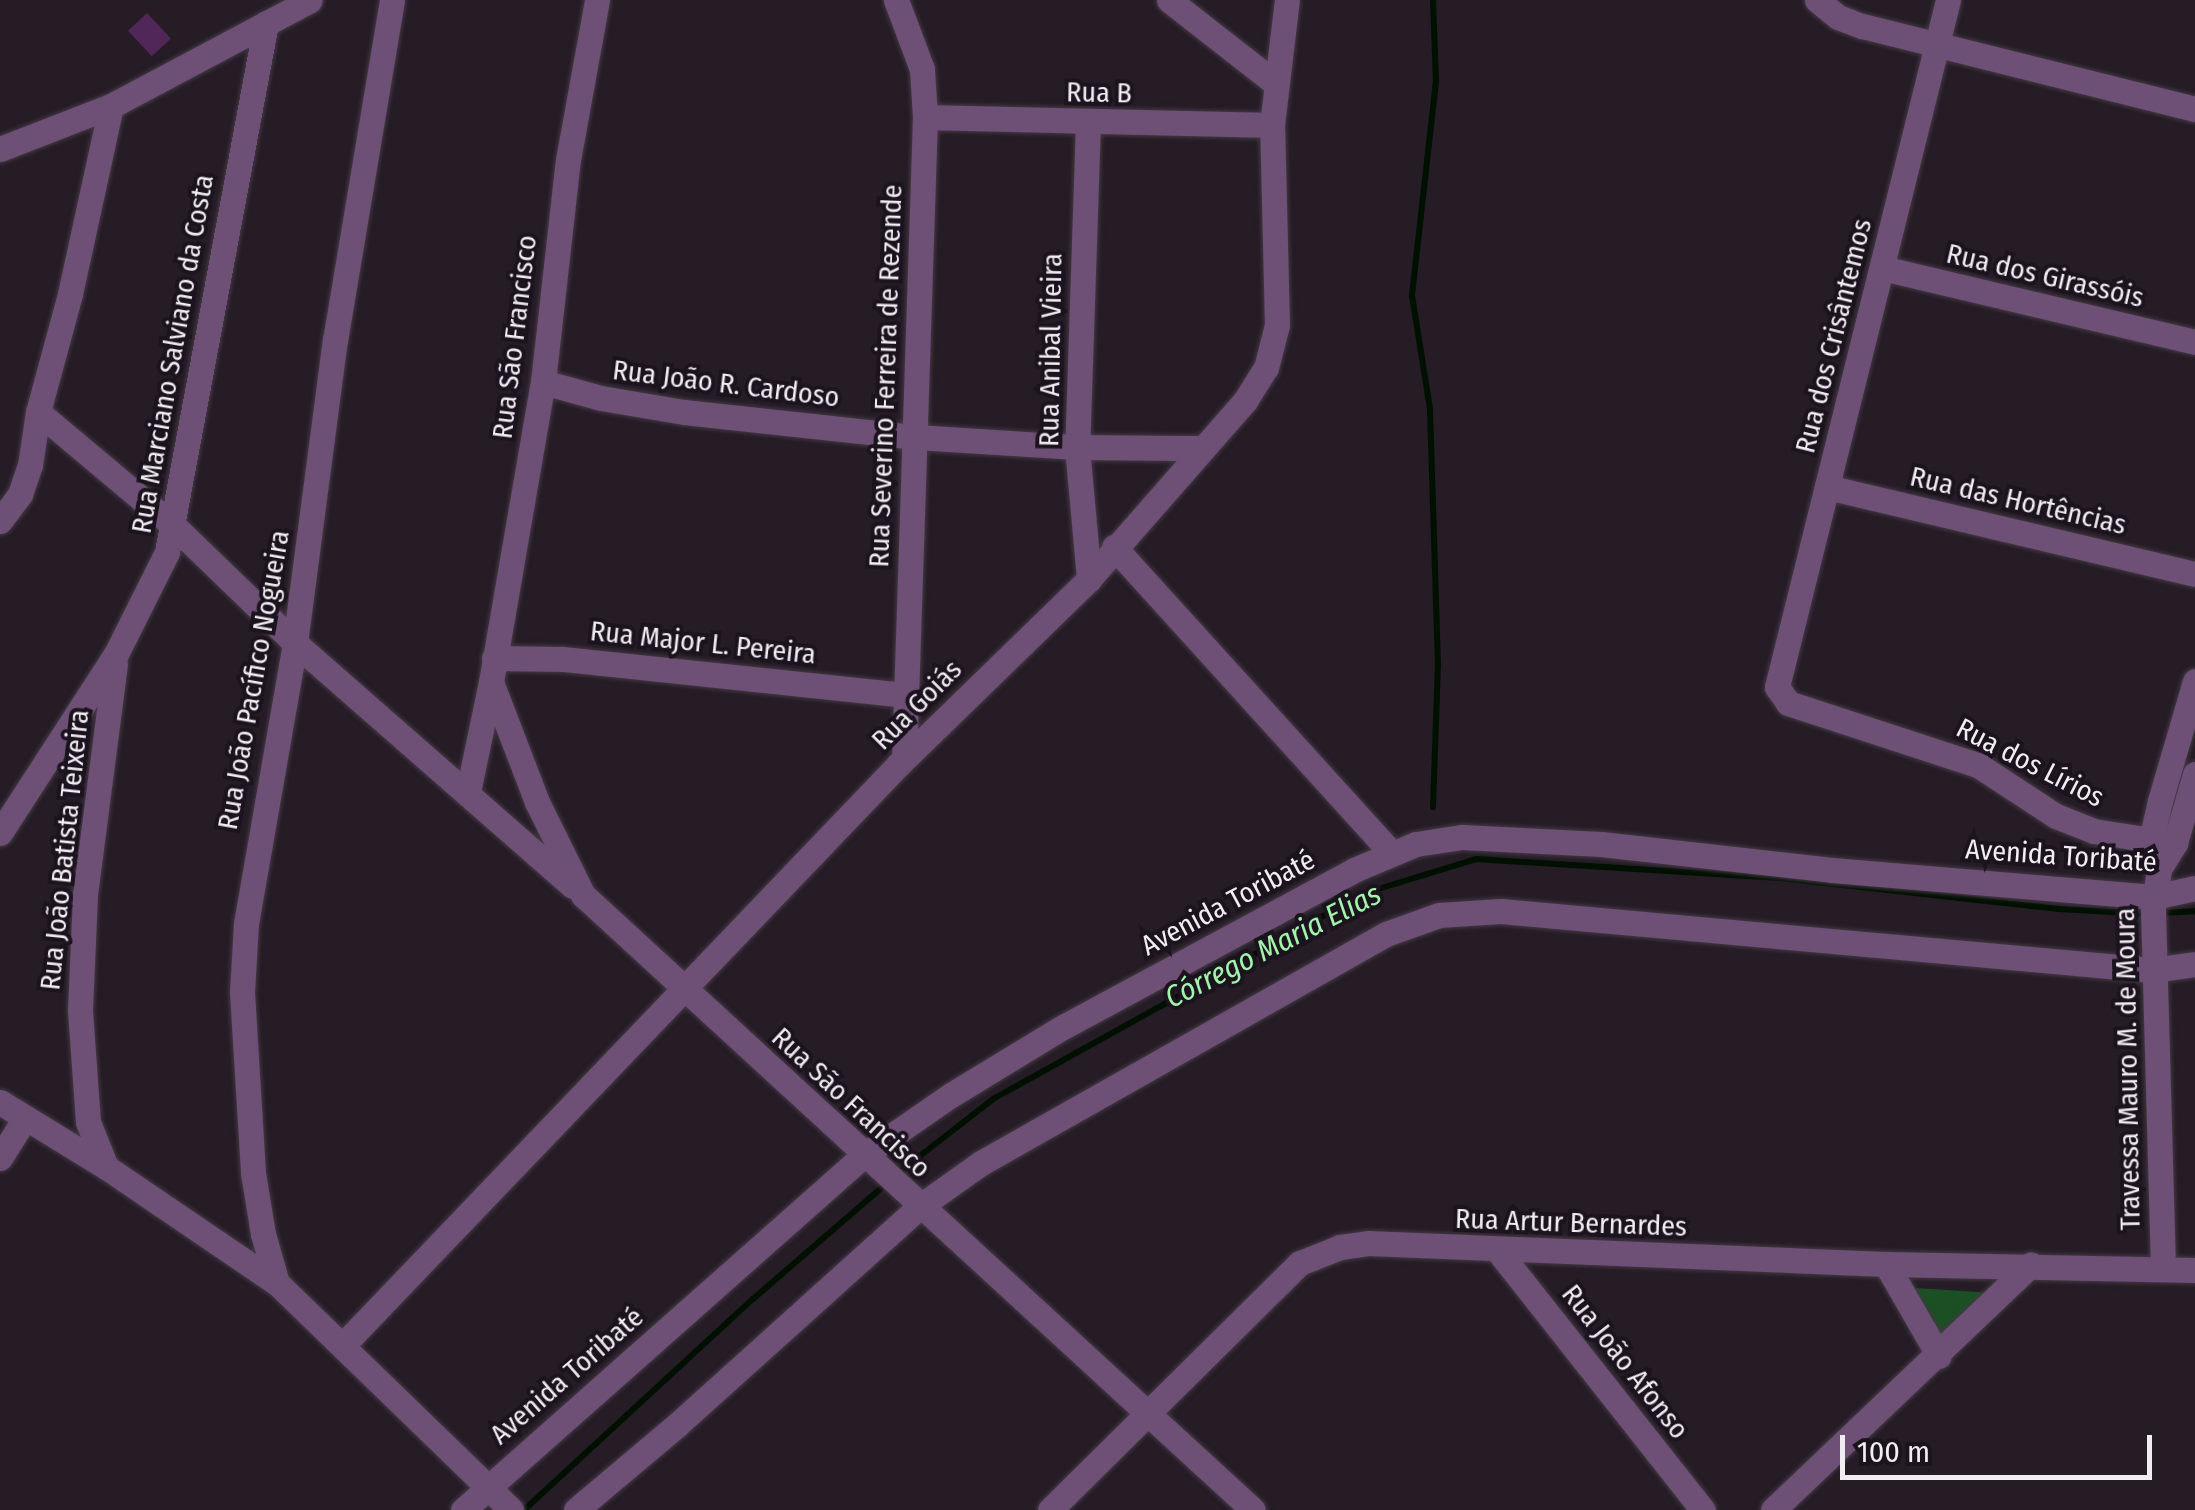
<!DOCTYPE html>
<html>
<head>
<meta charset="utf-8">
<style>
	body { margin:0 }
	#map { position:relative; width:2195px; height:1510px; overflow:hidden; background:#251c26; font-family:"Fira Sans Condensed",sans-serif }
	div>[style] { position:absolute }
	.green>* { inset:0; background:#1b5025 }
	.stream>* { height:6px; margin:-3px; padding:0 3px; transform-origin:3px; border-radius:3px; background:#001000 }
	.building>* { inset:0; background:#51275a; transform-origin:0 0 }
	.roads { filter:drop-shadow(0 0 2px #423943) drop-shadow(0 0 2px #423943) }
	.minor>* { height:25px; margin:-12.5px; padding:0 12.5px; transform-origin:12.5px; border-radius:12.5px; background:#6e4f75 }
	span { translate:-50% -50%; white-space:nowrap; text-align:center; line-height:1.15; -webkit-text-stroke:8px #1b131d; paint-order:stroke }
	.street-label { font-size:28px; color:#f2ecf3 }
	.water-label { font-size:30px; color:#a2f4ab; font-style:italic }
	.scale { position:absolute; left:1840px; top:1435px; width:312px; height:45px; box-sizing:border-box; border:5px solid #f2ecf3; border-top:0; padding-left:12px; font-size:30px; line-height:35px; white-space:nowrap; color:#f2ecf3; -webkit-text-stroke:8px #1b131d; paint-order:stroke }
</style>
</head>
<body>
<div id="map">
	<div class="green">
		<div style="clip-path:polygon(1915px 1288px,1993px 1293px,1942px 1343px)"></div>
	</div>
	<div class="stream">
		<div style="left:1433px;top:807px;width:142px;rotate:-88deg"></div>
		<div style="left:1438px;top:665px;width:256px;rotate:-91.8deg"></div>
		<div style="left:1430px;top:409px;width:115px;rotate:-99deg"></div>
		<div style="left:1412px;top:295px;width:214px;rotate:-83.6deg"></div>
		<div style="left:1436px;top:82px;width:82px;rotate:-92.1deg"></div>
		<div style="left:2161px;top:913px;width:34px;rotate:-3deg"></div>
		<div style="left:898px;top:1173px;width:120px;rotate:-37.9deg"></div>
		<div style="left:993px;top:1099px;width:425px;rotate:-29deg"></div>
		<div style="left:1365px;top:893px;width:116px;rotate:-17deg"></div>
		<div style="left:1476px;top:859px;width:304px;rotate:3.6deg"></div>
		<div style="left:1779px;top:878px;width:282px;rotate:6.3deg"></div>
		<div style="left:2059px;top:909px;width:90px;rotate:3.2deg"></div>
		<div style="left:524px;top:1510px;width:311px;rotate:-42.7deg"></div>
		<div style="left:753px;top:1299px;width:180px;rotate:-40.9deg"></div>
	</div>
	<div class="building">
		<div style="left:147px;top:13px;width:35px;height:26px;rotate:47deg"></div>
	</div>
	<div class="roads">
		<div class="minor">
			<div style="left:392px;top:0;width:344px;rotate:99.5deg"></div>
			<div style="left:335px;top:339px;width:307px;rotate:97.5deg"></div>
			<div style="left:295px;top:643px;width:284px;rotate:99.9deg"></div>
			<div style="left:246px;top:923px;width:69px;rotate:93.3deg"></div>
			<div style="left:242px;top:992px;width:181px;rotate:86.5deg"></div>
			<div style="left:253px;top:1173px;width:62px;rotate:80.7deg"></div>
			<div style="left:263px;top:1234px;width:51px;rotate:74.1deg"></div>
			<div style="left:277px;top:1283px;width:326px;rotate:44.1deg"></div>
			<div style="left:896px;top:0;width:74px;rotate:69.4deg"></div>
			<div style="left:922px;top:69px;width:48px;rotate:86.4deg"></div>
			<div style="left:925px;top:117px;width:642px;rotate:91.87deg"></div>
			<div style="left:1169px;top:0;width:133px;rotate:38deg"></div>
			<div style="left:1817px;top:0;width:27px;rotate:39deg"></div>
			<div style="left:1838px;top:17px;width:26px;rotate:21deg"></div>
			<div style="left:1862px;top:26px;width:343px;rotate:14deg"></div>
			<div style="left:1948px;top:0;width:708px;rotate:103.98deg"></div>
			<div style="left:1777px;top:687px;width:19px;rotate:55deg"></div>
			<div style="left:1788px;top:703px;width:200px;rotate:18.1deg"></div>
			<div style="left:1978px;top:765px;width:93px;rotate:33.2deg"></div>
			<div style="left:2056px;top:816px;width:41px;rotate:21.5deg"></div>
			<div style="left:2094px;top:831px;width:58px;rotate:9deg"></div>
			<div style="left:925px;top:117px;width:347px;rotate:1.3deg"></div>
			<div style="left:1088px;top:122px;width:325px;rotate:91.9deg"></div>
			<div style="left:1077px;top:447px;width:133px;rotate:84.8deg"></div>
			<div style="left:0;top:149px;width:119px;rotate:-21.2deg"></div>
			<div style="left:111px;top:106px;width:225px;rotate:-28deg"></div>
			<div style="left:1882px;top:268px;width:322px;rotate:13.3deg"></div>
			<div style="left:543px;top:382px;width:60px;rotate:15.4deg"></div>
			<div style="left:601px;top:398px;width:84px;rotate:9.6deg"></div>
			<div style="left:684px;top:412px;width:233px;rotate:6.2deg"></div>
			<div style="left:916px;top:437px;width:161px;rotate:3.6deg"></div>
			<div style="left:1077px;top:447px;width:126px;rotate:0.5deg"></div>
			<div style="left:38px;top:412px;width:179px;rotate:40deg"></div>
			<div style="left:175px;top:527px;width:167px;rotate:44deg"></div>
			<div style="left:295px;top:643px;width:369px;rotate:41.2deg"></div>
			<div style="left:1827px;top:487px;width:378px;rotate:13.3deg"></div>
			<div style="left:0;top:521px;width:34px;rotate:-53deg"></div>
			<div style="left:20px;top:494px;width:31px;rotate:-71deg"></div>
			<div style="left:30px;top:465px;width:54px;rotate:-81.4deg"></div>
			<div style="left:38px;top:412px;width:122px;rotate:-74.8deg"></div>
			<div style="left:70px;top:294px;width:192px;rotate:-77.7deg"></div>
			<div style="left:1114px;top:547px;width:413px;rotate:47.8deg"></div>
			<div style="left:494px;top:658px;width:69px;rotate:0.8deg"></div>
			<div style="left:563px;top:659px;width:345px;rotate:6deg"></div>
			<div style="left:491px;top:682px;width:129px;rotate:69deg"></div>
			<div style="left:537px;top:802px;width:104px;rotate:63.7deg"></div>
			<div style="left:583px;top:895px;width:909px;rotate:42.55deg"></div>
			<div style="left:468px;top:792px;width:112px;rotate:-78.2deg"></div>
			<div style="left:491px;top:682px;width:304px;rotate:-80.2deg"></div>
			<div style="left:543px;top:382px;width:223px;rotate:-83.6deg"></div>
			<div style="left:568px;top:160px;width:163px;rotate:-79.7deg"></div>
			<div style="left:0;top:833px;width:213px;rotate:-57.1deg"></div>
			<div style="left:116px;top:654px;width:114px;rotate:-63.4deg"></div>
			<div style="left:167px;top:552px;width:538px;rotate:-79.4deg"></div>
			<div style="left:2155px;top:855px;width:16px;rotate:-105deg"></div>
			<div style="left:2151px;top:840px;width:40px;rotate:-77deg"></div>
			<div style="left:2160px;top:801px;width:125px;rotate:-73.7deg"></div>
			<div style="left:0;top:1102px;width:124px;rotate:31.5deg"></div>
			<div style="left:106px;top:1167px;width:207px;rotate:34.2deg"></div>
			<div style="left:0;top:1158px;width:47px;rotate:-58deg"></div>
			<div style="left:106px;top:1167px;width:48px;rotate:-111.8deg"></div>
			<div style="left:88px;top:1122px;width:112px;rotate:-94.1deg"></div>
			<div style="left:80px;top:1010px;width:115px;rotate:-87.5deg"></div>
			<div style="left:85px;top:895px;width:233px;rotate:-82.6deg"></div>
			<div style="left:1499px;top:1252px;width:329px;rotate:51.7deg"></div>
			<div style="left:1886px;top:1264px;width:106px;rotate:60.1deg"></div>
			<div style="left:2163px;top:1268px;width:360px;rotate:-91.6deg"></div>
			<div style="left:2153px;top:908px;width:39px;rotate:-81deg"></div>
			<div style="left:2159px;top:869px;width:31px;rotate:-58deg"></div>
			<div style="left:2175px;top:843px;width:72px;rotate:-73.8deg"></div>
			<div style="left:343px;top:1345px;width:804px;rotate:-46.26deg"></div>
			<div style="left:899px;top:764px;width:265px;rotate:-44.2deg"></div>
			<div style="left:1089px;top:579px;width:237px;rotate:-48.8deg"></div>
			<div style="left:1245px;top:401px;width:39px;rotate:-58deg"></div>
			<div style="left:1266px;top:368px;width:44px;rotate:-75.7deg"></div>
			<div style="left:1277px;top:325px;width:200px;rotate:-91.4deg"></div>
			<div style="left:1272px;top:125px;width:126px;rotate:-83.2deg"></div>
			<div style="left:463px;top:1510px;width:536px;rotate:-41.52deg"></div>
			<div style="left:864px;top:1155px;width:106px;rotate:-34.6deg"></div>
			<div style="left:951px;top:1095px;width:131px;rotate:-31.3deg"></div>
			<div style="left:1063px;top:1027px;width:331px;rotate:-28.3deg"></div>
			<div style="left:1354px;top:870px;width:67px;rotate:-22.8deg"></div>
			<div style="left:1416px;top:844px;width:47px;rotate:-8.7deg"></div>
			<div style="left:1462px;top:837px;width:139px;rotate:2.9deg"></div>
			<div style="left:1601px;top:844px;width:232px;rotate:6.4deg"></div>
			<div style="left:1832px;top:870px;width:323px;rotate:4.8deg"></div>
			<div style="left:2154px;top:897px;width:42px;rotate:-12.4deg"></div>
			<div style="left:576px;top:1510px;width:133px;rotate:-40.1deg"></div>
			<div style="left:678px;top:1424px;width:324px;rotate:-42deg"></div>
			<div style="left:919px;top:1207px;width:76px;rotate:-35.4deg"></div>
			<div style="left:981px;top:1163px;width:465px;rotate:-29.5deg"></div>
			<div style="left:1386px;top:934px;width:56px;rotate:-19.7deg"></div>
			<div style="left:1439px;top:915px;width:62px;rotate:-3.7deg"></div>
			<div style="left:1501px;top:911px;width:654px;rotate:5.18deg"></div>
			<div style="left:2152px;top:970px;width:43px;rotate:-7.9deg"></div>
			<div style="left:1050px;top:1510px;width:351px;rotate:-44.7deg"></div>
			<div style="left:1300px;top:1263px;width:43px;rotate:-21.8deg"></div>
			<div style="left:1340px;top:1247px;width:28px;rotate:-8deg"></div>
			<div style="left:1368px;top:1243px;width:518px;rotate:2.32deg"></div>
			<div style="left:1886px;top:1264px;width:309px;rotate:1.1deg"></div>
			<div style="left:1773px;top:1510px;width:356px;rotate:-43.6deg"></div>
		</div>
	</div>
	<div class="street-label">
		<span style="left:1099px;top:93px;rotate:1deg">Rua B</span>
		<span style="left:2045px;top:276px;rotate:13deg">Rua dos Girassóis</span>
		<span style="left:1834px;top:336px;rotate:-76deg">Rua dos Crisântemos</span>
		<span style="left:515px;top:337px;rotate:-83deg">Rua São Francisco</span>
		<span style="left:1051px;top:350px;rotate:-89deg">Rua Anibal Vieira</span>
		<span style="left:173px;top:354px;rotate:-80deg">Rua Marciano Salviano da Costa</span>
		<span style="left:886px;top:376px;rotate:-88deg">Rua Severino Ferreira de Rezende</span>
		<span style="left:726px;top:384px;rotate:7deg">Rua João R. Cardoso</span>
		<span style="left:2018px;top:501px;rotate:13deg">Rua das Hortências</span>
		<span style="left:703px;top:643px;rotate:6deg">Rua Major L. Pereira</span>
		<span style="left:254px;top:680px;rotate:-80deg">Rua João Pacífico Nogueira</span>
		<span style="left:917px;top:705px;rotate:-45deg">Rua Goiás</span>
		<span style="left:2030px;top:763px;rotate:27deg">Rua dos Lírios</span>
		<span style="left:65px;top:850px;rotate:-84deg">Rua João Batista Teixeira</span>
		<span style="left:2061px;top:856px;rotate:4deg">Avenida Toribaté</span>
		<span style="left:1228px;top:903px;rotate:-28deg">Avenida Toribaté</span>
		<span style="left:2128px;top:1069px;rotate:-91deg">Travessa Mauro M. de Moura</span>
		<span style="left:851px;top:1103px;rotate:43deg">Rua São Francisco</span>
		<span style="left:1571px;top:1223px;rotate:2deg">Rua Artur Bernardes</span>
		<span style="left:1625px;top:1362px;rotate:52deg">Rua João Afonso</span>
		<span style="left:567px;top:1376px;rotate:-41deg">Avenida Toribaté</span>
	</div>
	<div class="water-label">
		<span style="left:1273px;top:946px;rotate:-27deg">Córrego Maria Elias</span>
	</div>
	<div class="scale">100 m</div>
</div>
</body>
</html>
